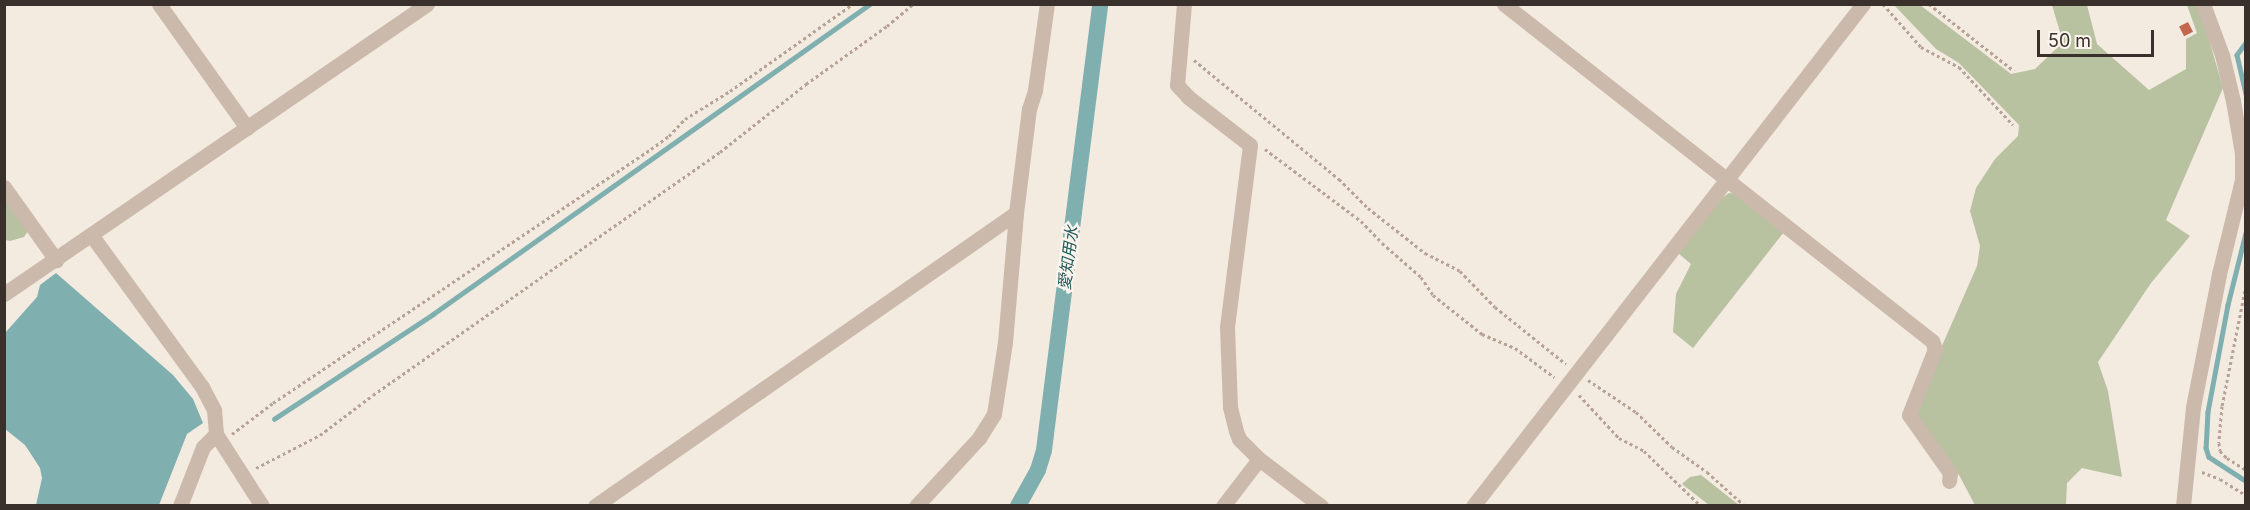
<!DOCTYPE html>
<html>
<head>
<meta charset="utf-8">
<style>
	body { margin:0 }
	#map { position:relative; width:2250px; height:510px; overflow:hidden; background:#f3eae0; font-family:Inter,"Noto Sans JP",sans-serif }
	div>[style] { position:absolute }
	.green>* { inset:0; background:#b8c2a0 }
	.water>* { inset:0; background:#80afb0 }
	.stream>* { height:4.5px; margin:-2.25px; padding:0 2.25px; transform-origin:2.25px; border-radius:2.25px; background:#80afb0 }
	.canal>* { height:16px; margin:-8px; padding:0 8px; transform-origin:8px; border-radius:8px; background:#80afb0 }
	.building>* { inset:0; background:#c3674e; transform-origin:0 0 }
	.path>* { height:3px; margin-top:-1.5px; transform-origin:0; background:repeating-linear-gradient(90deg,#b7a396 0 3px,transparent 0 6px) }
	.minor>* { height:15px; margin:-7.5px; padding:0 7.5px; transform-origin:7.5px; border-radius:7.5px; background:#cbb9ac }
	span { translate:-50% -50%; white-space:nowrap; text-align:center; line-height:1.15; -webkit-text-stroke:5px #faf4ed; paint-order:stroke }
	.water-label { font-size:16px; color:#21585b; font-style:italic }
	.frame { position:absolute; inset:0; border:6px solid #392f2b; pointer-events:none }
	.scale { position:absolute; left:2037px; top:30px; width:117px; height:27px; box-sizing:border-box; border:3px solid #392f2b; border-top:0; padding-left:8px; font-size:18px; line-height:21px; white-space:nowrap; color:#392f2b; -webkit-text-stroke:4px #faf4ed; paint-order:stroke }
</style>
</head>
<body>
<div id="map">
	<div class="green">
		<div style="clip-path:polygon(1894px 5px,1920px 5px,2011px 74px,2035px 69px,2057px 48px,2060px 32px,2052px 5px,2087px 5px,2097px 44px,2149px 90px,2186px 69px,2186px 39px,2197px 33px,2187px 5px,2199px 5px,2223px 88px,2166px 220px,2190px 236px,2151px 283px,2098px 362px,2108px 391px,2122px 477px,2082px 468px,2067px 483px,2066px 505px,1975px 505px,1959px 475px,1921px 427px,1918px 417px,1916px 405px,1977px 266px,1980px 246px,1970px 211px,1976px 188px,1995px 159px,2018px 136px,2019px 125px,1959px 63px,1936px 49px)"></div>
		<div style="clip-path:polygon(1729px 193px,1739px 194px,1784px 232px,1693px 348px,1673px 332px,1676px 294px,1691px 264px,1678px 253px,1718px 201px)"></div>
		<div style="clip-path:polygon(4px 197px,28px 231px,24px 237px,10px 241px,5px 240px)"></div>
		<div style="clip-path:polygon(1701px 475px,1739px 505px,1709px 505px,1682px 484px,1690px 477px)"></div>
	</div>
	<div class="water">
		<div style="clip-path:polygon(56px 273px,173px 375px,193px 399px,203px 423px,187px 434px,159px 505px,36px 505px,42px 478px,40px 468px,25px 445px,5px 429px,5px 333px,37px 297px,40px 285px)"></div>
	</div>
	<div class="stream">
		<div style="left:2246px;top:43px;width:15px;rotate:127deg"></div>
		<div style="left:2237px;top:55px;width:40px;rotate:77deg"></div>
		<div style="left:2246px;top:233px;width:74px;rotate:104deg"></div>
		<div style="left:2228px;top:305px;width:109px;rotate:100.6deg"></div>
		<div style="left:2208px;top:412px;width:36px;rotate:93deg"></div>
		<div style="left:2206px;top:448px;width:9px;rotate:72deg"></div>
		<div style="left:2209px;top:457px;width:44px;rotate:33deg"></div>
		<div style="left:274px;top:419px;width:191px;rotate:-33.4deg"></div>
		<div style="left:433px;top:314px;width:536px;rotate:-35.35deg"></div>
	</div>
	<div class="canal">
		<div style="left:1018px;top:506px;width:41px;rotate:-60.9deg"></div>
		<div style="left:1038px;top:470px;width:21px;rotate:-73deg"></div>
		<div style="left:1044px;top:450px;width:450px;rotate:-82.8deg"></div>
	</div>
	<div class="building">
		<div style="left:2188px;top:22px;width:11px;height:10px;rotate:63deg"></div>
	</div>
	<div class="path">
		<div style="left:1883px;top:4px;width:57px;rotate:48.5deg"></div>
		<div style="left:1921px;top:47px;width:43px;rotate:27.8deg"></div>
		<div style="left:1959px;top:67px;width:79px;rotate:47deg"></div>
		<div style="left:1929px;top:4px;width:108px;rotate:38.2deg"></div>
		<div style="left:1194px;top:60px;width:188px;rotate:39.4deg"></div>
		<div style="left:1339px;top:179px;width:41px;rotate:45deg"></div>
		<div style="left:1368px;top:208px;width:73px;rotate:38.3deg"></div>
		<div style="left:1425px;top:253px;width:39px;rotate:27deg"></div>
		<div style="left:1460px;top:271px;width:50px;rotate:45.8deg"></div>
		<div style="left:1495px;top:307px;width:91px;rotate:38.8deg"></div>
		<div style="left:1265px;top:149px;width:120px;rotate:36.9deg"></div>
		<div style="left:1361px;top:221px;width:30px;rotate:46deg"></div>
		<div style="left:1382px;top:243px;width:52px;rotate:41.1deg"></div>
		<div style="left:1421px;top:277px;width:22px;rotate:56deg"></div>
		<div style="left:1433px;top:295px;width:63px;rotate:38.5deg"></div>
		<div style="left:1482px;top:334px;width:36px;rotate:23deg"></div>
		<div style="left:1515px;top:348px;width:49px;rotate:36.6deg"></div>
		<div style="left:2246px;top:285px;width:123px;rotate:101.2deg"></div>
		<div style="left:2222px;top:406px;width:37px;rotate:95deg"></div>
		<div style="left:2219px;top:443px;width:8px;rotate:83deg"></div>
		<div style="left:2220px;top:451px;width:10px;rotate:45deg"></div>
		<div style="left:2227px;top:458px;width:22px;rotate:32deg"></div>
		<div style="left:1588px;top:380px;width:58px;rotate:33.7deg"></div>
		<div style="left:1636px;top:412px;width:50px;rotate:44.2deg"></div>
		<div style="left:1672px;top:447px;width:43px;rotate:35.5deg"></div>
		<div style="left:1707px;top:472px;width:51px;rotate:41.8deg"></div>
		<div style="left:1579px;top:395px;width:59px;rotate:47.1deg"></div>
		<div style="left:1619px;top:438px;width:28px;rotate:27deg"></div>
		<div style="left:1644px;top:451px;width:79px;rotate:44deg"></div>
		<div style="left:232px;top:434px;width:51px;rotate:-37.1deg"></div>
		<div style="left:273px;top:403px;width:455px;rotate:-33.9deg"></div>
		<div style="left:651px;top:149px;width:22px;rotate:-36deg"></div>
		<div style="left:669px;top:136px;width:23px;rotate:-47deg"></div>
		<div style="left:685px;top:119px;width:53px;rotate:-31.9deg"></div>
		<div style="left:730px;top:91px;width:151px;rotate:-35.3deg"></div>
		<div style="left:256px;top:468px;width:72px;rotate:-27.3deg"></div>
		<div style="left:320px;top:435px;width:66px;rotate:-37deg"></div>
		<div style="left:373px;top:395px;width:424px;rotate:-35deg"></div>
		<div style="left:720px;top:152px;width:110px;rotate:-38.3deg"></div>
		<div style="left:806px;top:84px;width:100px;rotate:-35.6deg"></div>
		<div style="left:887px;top:26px;width:34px;rotate:-40deg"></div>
		<div style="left:2202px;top:472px;width:19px;rotate:21deg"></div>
		<div style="left:2220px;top:479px;width:31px;rotate:32deg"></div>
	</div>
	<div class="minor">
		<div style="left:159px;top:4px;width:152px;rotate:54.6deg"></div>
		<div style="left:1184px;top:4px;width:81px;rotate:94.9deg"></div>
		<div style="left:1177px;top:85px;width:16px;rotate:47deg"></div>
		<div style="left:1188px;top:97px;width:78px;rotate:37.7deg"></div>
		<div style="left:1250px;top:145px;width:184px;rotate:97.2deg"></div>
		<div style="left:1227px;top:328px;width:79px;rotate:87.8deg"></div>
		<div style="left:1230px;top:407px;width:25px;rotate:76deg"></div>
		<div style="left:1236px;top:431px;width:9px;rotate:69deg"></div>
		<div style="left:1239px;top:439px;width:28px;rotate:45deg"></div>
		<div style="left:1259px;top:459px;width:78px;rotate:37.2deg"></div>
		<div style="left:1504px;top:4px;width:545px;rotate:38.22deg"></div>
		<div style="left:1932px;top:341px;width:9px;rotate:69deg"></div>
		<div style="left:1935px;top:349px;width:71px;rotate:111.5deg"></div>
		<div style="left:1909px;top:415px;width:71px;rotate:54.7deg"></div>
		<div style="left:1950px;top:473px;width:8px;rotate:97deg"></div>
		<div style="left:4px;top:187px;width:90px;rotate:54.5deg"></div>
		<div style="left:92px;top:236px;width:187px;rotate:53.9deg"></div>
		<div style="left:202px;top:387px;width:26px;rotate:62deg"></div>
		<div style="left:214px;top:410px;width:24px;rotate:85deg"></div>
		<div style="left:216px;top:434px;width:85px;rotate:57.4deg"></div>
		<div style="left:4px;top:294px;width:513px;rotate:-34.43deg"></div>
		<div style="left:180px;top:506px;width:63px;rotate:-68.7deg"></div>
		<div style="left:203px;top:447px;width:18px;rotate:-45deg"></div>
		<div style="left:595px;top:506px;width:513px;rotate:-34.84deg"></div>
		<div style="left:916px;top:506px;width:93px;rotate:-47.2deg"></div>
		<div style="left:979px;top:438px;width:28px;rotate:-58deg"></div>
		<div style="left:994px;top:414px;width:73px;rotate:-81.3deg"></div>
		<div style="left:1005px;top:342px;width:129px;rotate:-85.1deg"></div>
		<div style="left:1016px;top:213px;width:105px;rotate:-82.9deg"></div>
		<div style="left:1029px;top:109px;width:20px;rotate:-72deg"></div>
		<div style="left:1035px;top:90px;width:87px;rotate:-82.1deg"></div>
		<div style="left:1223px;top:506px;width:59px;rotate:-52.5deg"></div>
		<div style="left:1473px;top:506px;width:636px;rotate:-52.16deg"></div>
		<div style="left:2183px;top:506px;width:100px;rotate:-84.2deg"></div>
		<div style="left:2193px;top:407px;width:136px;rotate:-78.9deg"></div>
		<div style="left:2219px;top:274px;width:97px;rotate:-76.3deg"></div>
		<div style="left:2242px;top:180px;width:27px;rotate:-90deg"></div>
		<div style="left:2242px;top:153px;width:53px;rotate:-99.8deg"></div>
		<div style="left:2233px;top:101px;width:47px;rotate:-103.4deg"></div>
		<div style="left:2222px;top:55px;width:54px;rotate:-110.4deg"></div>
	</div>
	<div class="water-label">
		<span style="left:1068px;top:258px;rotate:-83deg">愛知用水</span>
	</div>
	<div class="frame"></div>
	<div class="scale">50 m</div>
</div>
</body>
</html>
